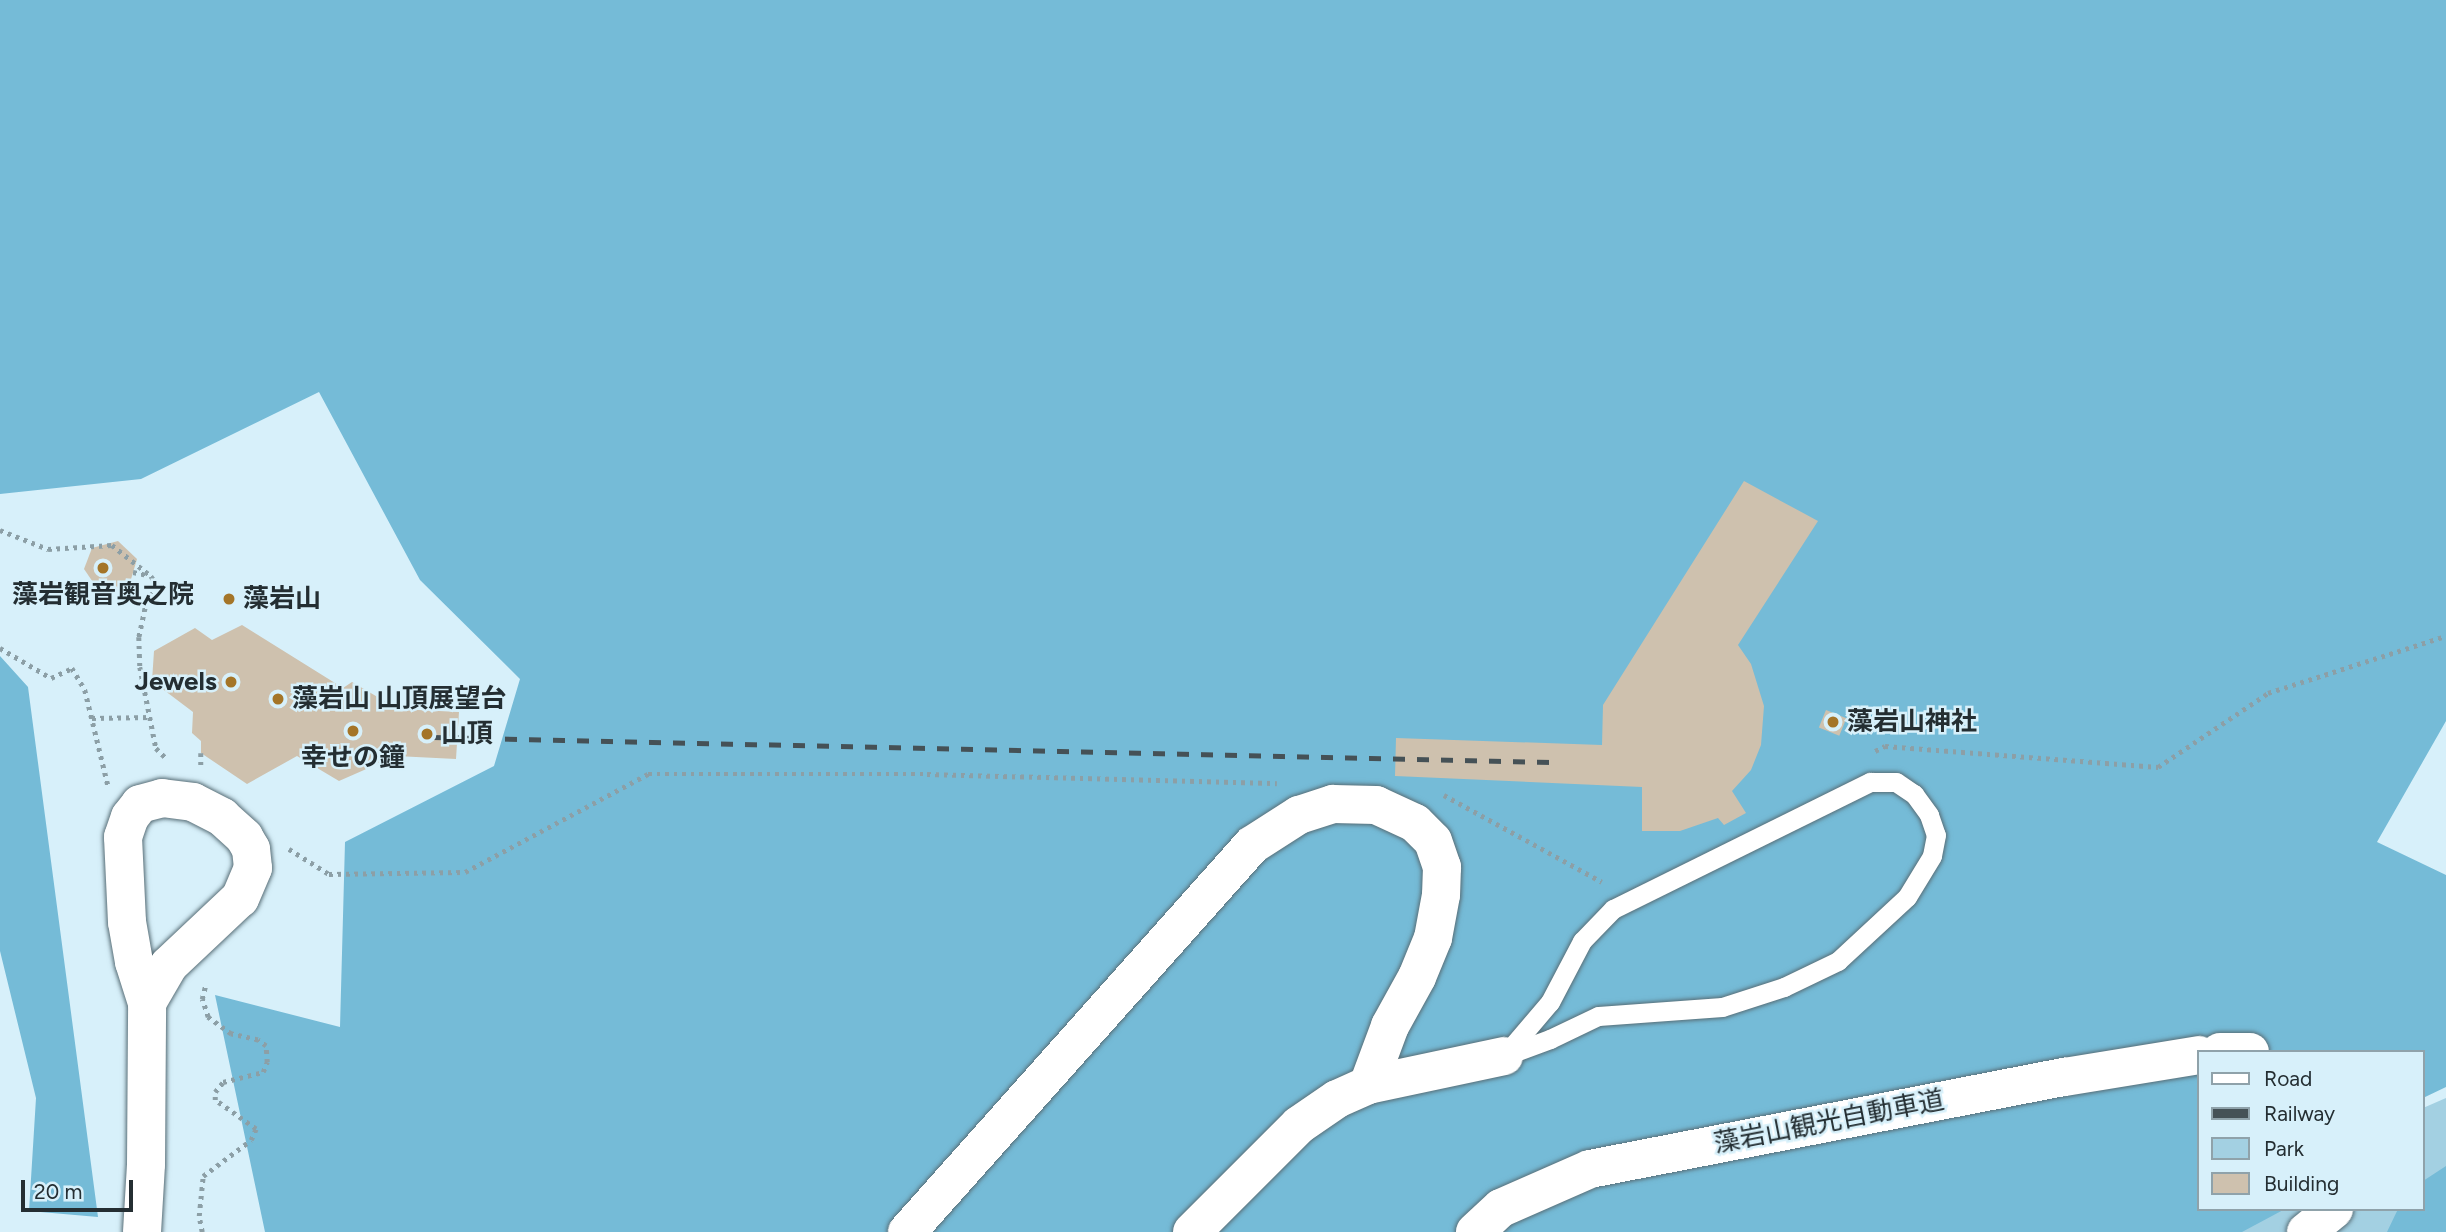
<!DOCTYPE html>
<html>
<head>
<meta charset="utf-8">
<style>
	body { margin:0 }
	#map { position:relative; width:2446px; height:1232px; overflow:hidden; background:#d7f0fa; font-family:Figtree,"Noto Sans JP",sans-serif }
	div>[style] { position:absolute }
	.green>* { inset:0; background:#a3d0e2 }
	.forest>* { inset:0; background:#75bbd7 }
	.building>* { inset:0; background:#cec1ae; transform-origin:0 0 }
	.path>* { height:4.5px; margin-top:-2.25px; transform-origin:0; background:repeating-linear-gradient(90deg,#8c9fa6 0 3.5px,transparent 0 8.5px) }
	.roads { filter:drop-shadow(0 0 2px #586e77) drop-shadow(0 0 2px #586e77) }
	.service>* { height:19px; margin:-9.5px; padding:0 9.5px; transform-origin:9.5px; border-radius:9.5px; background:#fff }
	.minor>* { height:38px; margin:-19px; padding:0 19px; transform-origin:19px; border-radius:19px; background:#fff }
	.tertiary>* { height:38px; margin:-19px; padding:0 19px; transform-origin:19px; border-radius:19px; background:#fff }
	.rail>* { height:5px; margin-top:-2.5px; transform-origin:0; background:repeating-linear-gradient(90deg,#455156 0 12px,transparent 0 24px) }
	.dots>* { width:19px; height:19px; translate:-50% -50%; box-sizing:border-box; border:4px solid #d7f0fa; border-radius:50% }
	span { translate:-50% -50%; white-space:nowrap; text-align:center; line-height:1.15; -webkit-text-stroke:5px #d7f0fa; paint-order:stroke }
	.poi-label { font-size:26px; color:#242e32; font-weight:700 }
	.left { translate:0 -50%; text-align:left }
	.right { translate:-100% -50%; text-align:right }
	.street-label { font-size:26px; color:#242e32 }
	.legend { position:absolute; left:2197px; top:1050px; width:228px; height:161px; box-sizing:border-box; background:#d7f0fa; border:2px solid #8fa2aa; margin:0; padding:9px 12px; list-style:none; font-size:21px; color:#242e32 }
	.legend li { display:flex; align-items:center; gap:14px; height:35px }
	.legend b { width:35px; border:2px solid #8fa2aa }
	.scale { position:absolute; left:21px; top:1180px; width:112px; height:32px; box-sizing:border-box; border:4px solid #242e32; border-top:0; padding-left:9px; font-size:21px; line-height:24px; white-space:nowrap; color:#242e32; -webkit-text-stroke:5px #d7f0fa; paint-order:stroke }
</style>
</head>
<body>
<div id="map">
	<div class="green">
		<div style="clip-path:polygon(2446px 1098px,2446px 1232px,2162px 1232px,2203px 1209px,2423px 1209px,2423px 1108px)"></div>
	</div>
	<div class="forest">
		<div style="clip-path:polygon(0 0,2446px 0,2446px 721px,2377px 842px,2446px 875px,2446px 1087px,2423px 1098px,2423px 1052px,2199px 1052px,2199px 1209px,2285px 1209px,2242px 1232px,265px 1232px,215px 995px,340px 1027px,345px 842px,494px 766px,520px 679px,420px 580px,319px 392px,141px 479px,0 494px)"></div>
		<div style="clip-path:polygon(0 656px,28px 687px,98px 1217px,29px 1211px,36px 1098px,0 951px)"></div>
		<div style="clip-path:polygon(2446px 1166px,2446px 1232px,2387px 1232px,2398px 1209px,2423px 1209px,2423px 1181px)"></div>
	</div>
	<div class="building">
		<div style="clip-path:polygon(1744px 481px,1818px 521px,1738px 645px,1751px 664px,1764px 706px,1761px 745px,1751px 770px,1732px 791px,1746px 813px,1724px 825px,1718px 818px,1680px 831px,1642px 831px,1642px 787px,1395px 776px,1396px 738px,1602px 745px,1603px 705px)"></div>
		<div style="clip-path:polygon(118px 541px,137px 559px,129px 586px,99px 591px,84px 569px,92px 548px)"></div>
		<div style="clip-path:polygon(242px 625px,343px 688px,352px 682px,398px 709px,459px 712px,456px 759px,396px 756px,339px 781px,297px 756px,247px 784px,201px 753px,201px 741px,192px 733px,193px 712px,152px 681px,154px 651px,195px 628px,212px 640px)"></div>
		<div style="left:1826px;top:710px;width:22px;height:19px;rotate:22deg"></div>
	</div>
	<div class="path">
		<div style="left:0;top:530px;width:52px;rotate:21.6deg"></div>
		<div style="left:48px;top:549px;width:64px;rotate:-3.6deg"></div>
		<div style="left:112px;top:545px;width:50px;rotate:38.5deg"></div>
		<div style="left:151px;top:576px;width:14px;rotate:54deg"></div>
		<div style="left:159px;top:587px;width:18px;rotate:133deg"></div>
		<div style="left:147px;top:600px;width:38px;rotate:102deg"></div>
		<div style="left:139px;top:637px;width:30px;rotate:88deg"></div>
		<div style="left:140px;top:667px;width:83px;rotate:78.8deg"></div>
		<div style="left:156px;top:748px;width:16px;rotate:45deg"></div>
		<div style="left:133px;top:572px;width:14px;rotate:12deg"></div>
		<div style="left:0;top:648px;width:59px;rotate:30.5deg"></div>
		<div style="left:51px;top:678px;width:23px;rotate:-25deg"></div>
		<div style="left:72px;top:668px;width:26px;rotate:59deg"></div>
		<div style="left:85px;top:690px;width:98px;rotate:76.4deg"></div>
		<div style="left:92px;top:718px;width:59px;rotate:-1deg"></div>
		<div style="left:1875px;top:751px;width:11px;rotate:-27deg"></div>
		<div style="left:1885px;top:746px;width:274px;rotate:4.4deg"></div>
		<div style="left:2158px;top:767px;width:133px;rotate:-33.9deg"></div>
		<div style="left:2268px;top:693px;width:187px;rotate:-17.8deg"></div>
		<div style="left:201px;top:753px;width:14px;rotate:90deg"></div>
		<div style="left:1444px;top:795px;width:180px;rotate:28.8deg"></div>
		<div style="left:289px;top:849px;width:47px;rotate:32deg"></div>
		<div style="left:329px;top:874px;width:136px;rotate:-0.8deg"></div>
		<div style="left:465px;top:872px;width:208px;rotate:-28.2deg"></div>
		<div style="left:648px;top:774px;width:279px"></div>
		<div style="left:927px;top:774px;width:350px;rotate:1.5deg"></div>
		<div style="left:202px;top:1232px;width:16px;rotate:-101deg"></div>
		<div style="left:199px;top:1216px;width:40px;rotate:-84.3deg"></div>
		<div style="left:203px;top:1176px;width:60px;rotate:-36.9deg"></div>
		<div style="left:251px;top:1140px;width:12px;rotate:-66deg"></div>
		<div style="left:256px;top:1129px;width:50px;rotate:-144.7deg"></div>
		<div style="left:215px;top:1100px;width:8px;rotate:-90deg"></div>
		<div style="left:215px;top:1092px;width:13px;rotate:-51deg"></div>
		<div style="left:223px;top:1082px;width:41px;rotate:-14deg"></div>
		<div style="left:263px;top:1072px;width:11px;rotate:-68deg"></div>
		<div style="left:267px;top:1062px;width:16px;rotate:-94deg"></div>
		<div style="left:266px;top:1046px;width:10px;rotate:-143deg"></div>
		<div style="left:258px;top:1040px;width:28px;rotate:-167deg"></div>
		<div style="left:231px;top:1034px;width:29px;rotate:-144deg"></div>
		<div style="left:208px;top:1017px;width:19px;rotate:-108deg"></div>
		<div style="left:202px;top:999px;width:16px;rotate:-76deg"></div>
	</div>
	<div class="roads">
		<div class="service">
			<div style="left:1870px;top:782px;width:26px"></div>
			<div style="left:1896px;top:782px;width:22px;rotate:34deg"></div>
			<div style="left:1914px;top:794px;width:26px;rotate:54deg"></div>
			<div style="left:1929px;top:815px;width:21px;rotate:71deg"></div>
			<div style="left:1936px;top:835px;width:21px;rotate:101deg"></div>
			<div style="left:1932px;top:856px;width:48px;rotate:121.4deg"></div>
			<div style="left:1907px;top:897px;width:94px;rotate:137.2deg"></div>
			<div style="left:1838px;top:961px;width:60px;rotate:154.3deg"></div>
			<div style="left:1784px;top:987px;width:65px;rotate:162.1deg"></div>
			<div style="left:1722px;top:1007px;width:124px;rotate:175.8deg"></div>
			<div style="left:1598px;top:1016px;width:53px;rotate:154.4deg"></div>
			<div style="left:1550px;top:1039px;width:49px;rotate:159.7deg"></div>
			<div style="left:1504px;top:1056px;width:71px;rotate:-49.6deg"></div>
			<div style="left:1550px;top:1002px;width:69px;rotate:-62.3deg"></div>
			<div style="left:1582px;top:941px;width:45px;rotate:-45.9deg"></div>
			<div style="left:1613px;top:909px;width:287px;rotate:-26.3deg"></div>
		</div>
		<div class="minor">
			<div style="left:142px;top:1232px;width:68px;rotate:-86.6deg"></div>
			<div style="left:146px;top:1164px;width:161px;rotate:-89.6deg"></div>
			<div style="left:147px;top:1003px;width:43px;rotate:-107.6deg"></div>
			<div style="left:134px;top:962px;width:41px;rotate:-99.9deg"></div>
			<div style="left:127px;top:922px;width:85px;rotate:-92.7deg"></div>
			<div style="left:123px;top:837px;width:21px;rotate:-71deg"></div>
			<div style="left:130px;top:817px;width:16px;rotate:-52deg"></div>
			<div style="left:140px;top:804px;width:23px;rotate:-15deg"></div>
			<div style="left:162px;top:798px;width:31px;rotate:7deg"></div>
			<div style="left:193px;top:802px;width:33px;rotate:27deg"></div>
			<div style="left:222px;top:817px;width:30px;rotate:42deg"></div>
			<div style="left:244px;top:837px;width:14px;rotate:60deg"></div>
			<div style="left:251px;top:849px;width:19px;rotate:84deg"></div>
			<div style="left:253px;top:868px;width:33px;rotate:113deg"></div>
			<div style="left:240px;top:898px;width:98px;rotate:136.7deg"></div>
			<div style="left:169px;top:965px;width:44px;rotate:120.1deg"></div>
			<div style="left:907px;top:1232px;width:518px;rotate:-48.28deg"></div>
			<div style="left:1252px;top:845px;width:56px;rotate:-32.6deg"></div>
			<div style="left:1299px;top:815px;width:36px;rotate:-18deg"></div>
			<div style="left:1333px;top:804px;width:43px;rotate:1.3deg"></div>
			<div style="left:1376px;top:805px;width:43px;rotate:24.8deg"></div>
			<div style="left:1415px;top:823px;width:25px;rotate:45deg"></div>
			<div style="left:1433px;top:841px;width:28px;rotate:71deg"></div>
			<div style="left:1442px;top:867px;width:28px;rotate:92deg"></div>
			<div style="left:1441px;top:895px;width:44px;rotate:100.5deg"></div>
			<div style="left:1433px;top:938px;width:42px;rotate:112.3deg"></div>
			<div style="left:1417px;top:977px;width:56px;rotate:118.9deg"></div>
			<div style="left:1390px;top:1026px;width:63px;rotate:110.4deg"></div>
		</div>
		<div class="tertiary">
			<div style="left:2220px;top:1052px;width:30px"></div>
			<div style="left:1192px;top:1232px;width:151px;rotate:-45deg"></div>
			<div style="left:1299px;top:1125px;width:46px;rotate:-34.4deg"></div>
			<div style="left:1337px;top:1099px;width:34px;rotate:-24deg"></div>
			<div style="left:1368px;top:1085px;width:139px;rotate:-12deg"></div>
			<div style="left:1475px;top:1232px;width:35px;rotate:-43deg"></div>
			<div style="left:1501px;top:1208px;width:97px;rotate:-23.7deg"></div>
			<div style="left:1590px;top:1169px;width:484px;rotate:-11deg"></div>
			<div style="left:2065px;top:1077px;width:136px;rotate:-9.3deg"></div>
			<div style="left:2306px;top:1232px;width:36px;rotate:-39deg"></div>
		</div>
	</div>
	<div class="rail">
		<div style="left:433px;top:737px;width:1120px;rotate:1.28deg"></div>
	</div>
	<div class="dots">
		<div style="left:103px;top:568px;background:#a47528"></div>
		<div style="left:229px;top:599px;background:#a47528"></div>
		<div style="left:231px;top:682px;background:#a47528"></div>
		<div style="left:278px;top:699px;background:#a47528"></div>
		<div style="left:1833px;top:722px;background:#a47528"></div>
		<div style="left:353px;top:731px;background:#a47528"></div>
		<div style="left:427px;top:734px;background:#a47528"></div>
	</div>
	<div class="poi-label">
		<span style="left:103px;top:595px">藻岩観音奥之院</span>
		<span class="left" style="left:243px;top:599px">藻岩山</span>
		<span class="right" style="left:217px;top:682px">Jewels</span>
		<span class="left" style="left:292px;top:699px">藻岩山 山頂展望台</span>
		<span class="left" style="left:1847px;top:722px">藻岩山神社</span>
		<span class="left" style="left:441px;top:734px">山頂</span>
		<span style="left:353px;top:758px">幸せの鐘</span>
	</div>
	<div class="street-label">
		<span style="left:1829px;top:1122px;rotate:-11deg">藻岩山観光自動車道</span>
	</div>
	<ul class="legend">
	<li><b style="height:9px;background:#fff"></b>Road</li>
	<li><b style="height:9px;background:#455156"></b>Railway</li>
	<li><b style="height:19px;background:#a3d0e2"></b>Park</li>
	<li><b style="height:19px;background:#cec1ae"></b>Building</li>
	</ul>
	<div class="scale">20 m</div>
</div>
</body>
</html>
